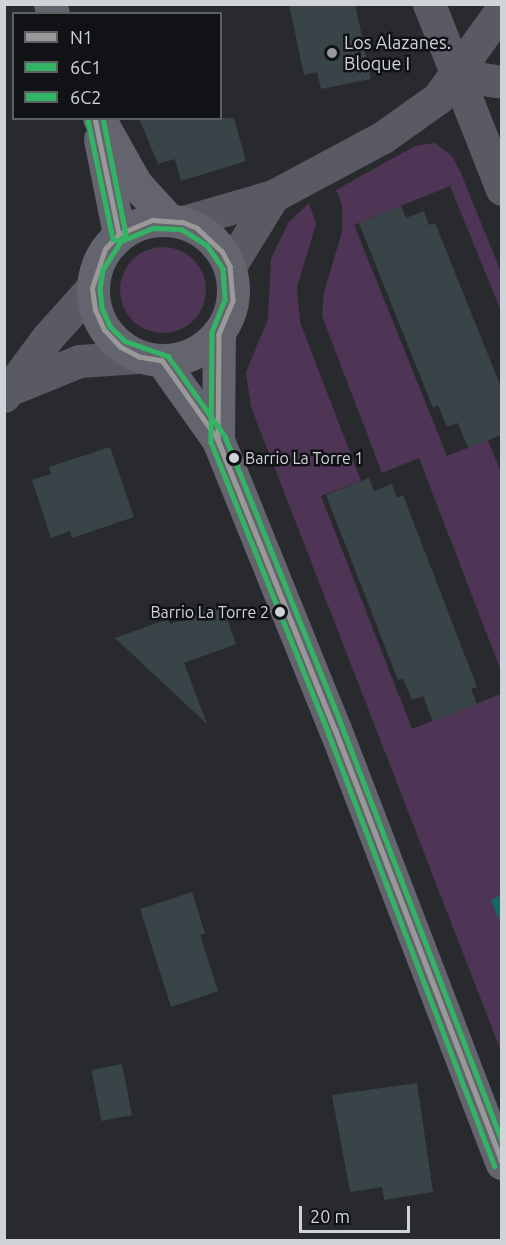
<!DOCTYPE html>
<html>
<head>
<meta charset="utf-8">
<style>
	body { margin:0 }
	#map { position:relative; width:506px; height:1245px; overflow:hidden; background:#282a2d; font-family:Ubuntu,sans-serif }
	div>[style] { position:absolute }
	.green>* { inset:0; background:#4f3555 }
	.round { border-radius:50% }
	.water>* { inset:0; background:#156960 }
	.building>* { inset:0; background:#394449; transform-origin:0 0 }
	.street>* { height:33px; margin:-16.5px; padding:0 16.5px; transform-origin:16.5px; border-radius:16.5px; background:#595a63 }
	.secondary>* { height:33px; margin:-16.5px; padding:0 16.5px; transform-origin:16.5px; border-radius:16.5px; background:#64646f }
	.secondary>.ring { margin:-16.5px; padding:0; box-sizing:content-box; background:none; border:33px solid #64646f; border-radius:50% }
	.bus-1>* { height:4.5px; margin:-2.25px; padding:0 2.25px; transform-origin:2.25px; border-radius:2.25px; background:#999 }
	.bus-2>* { height:4.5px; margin:-2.25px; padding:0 2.25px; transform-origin:2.25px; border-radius:2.25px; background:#33b364 }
	.bus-3>* { height:4.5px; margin:-2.25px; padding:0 2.25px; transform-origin:2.25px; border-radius:2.25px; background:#33b364 }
	.dots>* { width:16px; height:16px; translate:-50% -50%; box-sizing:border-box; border:3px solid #101215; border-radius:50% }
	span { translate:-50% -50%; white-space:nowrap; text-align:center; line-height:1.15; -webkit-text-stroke:5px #101215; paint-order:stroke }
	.bus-label { font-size:16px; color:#d1d4d7 }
	.left { translate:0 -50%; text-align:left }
	.right { translate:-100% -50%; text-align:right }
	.poi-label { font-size:18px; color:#d1d4d7 }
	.frame { position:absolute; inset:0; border:6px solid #d1d4d7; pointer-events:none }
	.legend { position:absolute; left:12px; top:12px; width:210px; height:108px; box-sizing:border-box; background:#101215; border:2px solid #5d6063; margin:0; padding:8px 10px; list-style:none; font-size:18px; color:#d1d4d7 }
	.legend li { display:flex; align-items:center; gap:12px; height:30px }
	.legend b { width:30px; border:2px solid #5d6063 }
	.scale { position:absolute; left:299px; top:1206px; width:111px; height:27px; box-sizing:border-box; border:3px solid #d1d4d7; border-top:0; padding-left:8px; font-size:18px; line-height:21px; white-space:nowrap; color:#d1d4d7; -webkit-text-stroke:4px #101215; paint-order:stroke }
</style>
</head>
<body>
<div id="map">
	<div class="green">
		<div style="clip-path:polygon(435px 143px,452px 156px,460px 171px,501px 272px,501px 311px,450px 186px,354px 225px,447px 456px,488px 440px,501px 473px,501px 671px,419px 458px,382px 473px,322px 316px,324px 292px,342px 232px,342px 205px,336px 190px,415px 146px)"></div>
		<div style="clip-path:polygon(309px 203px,316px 224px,297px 287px,300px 322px,361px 481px,321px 496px,412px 729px,501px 694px,501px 1051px,251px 407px,246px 372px,268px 319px,271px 259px,288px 223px)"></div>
		<div class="round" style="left:120px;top:247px;width:86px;height:86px"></div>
	</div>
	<div class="water">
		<div style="clip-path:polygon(501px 895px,501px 918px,499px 919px,491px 900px)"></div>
	</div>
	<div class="building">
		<div style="clip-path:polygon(289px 4px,355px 4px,371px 79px,321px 89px,317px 72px,304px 75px)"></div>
		<div style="clip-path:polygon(139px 118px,234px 118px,246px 161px,181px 181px,175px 159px,158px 164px)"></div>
		<div style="clip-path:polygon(401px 206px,406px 218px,424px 211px,429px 225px,435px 223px,501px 387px,501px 435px,468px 448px,458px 423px,447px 427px,438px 405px,433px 408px,359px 223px)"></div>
		<div style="clip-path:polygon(110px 447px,134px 517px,72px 538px,70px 531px,51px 538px,32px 480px,51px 474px,49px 467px)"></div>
		<div style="clip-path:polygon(369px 478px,374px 491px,392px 484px,397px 498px,403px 495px,477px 687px,471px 689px,477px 704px,433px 722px,423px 696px,412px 700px,403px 679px,398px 680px,326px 495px)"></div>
		<div style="clip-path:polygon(222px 605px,236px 644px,184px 663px,207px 724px,115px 638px,168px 619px,170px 624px)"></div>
		<div style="clip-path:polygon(192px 892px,205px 933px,200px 935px,218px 991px,171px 1007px,140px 909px)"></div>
		<div style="left:122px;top:1064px;width:52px;height:31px;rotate:79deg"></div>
		<div style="clip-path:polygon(417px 1083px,433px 1192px,384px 1200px,382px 1187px,350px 1192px,332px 1095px)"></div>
	</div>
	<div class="street">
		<div style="left:429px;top:4px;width:199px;rotate:68.5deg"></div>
		<div style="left:457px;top:75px;width:46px;rotate:8.8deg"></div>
		<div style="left:183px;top:222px;width:94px;rotate:-16.1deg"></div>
		<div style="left:273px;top:196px;width:125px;rotate:-28.2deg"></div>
		<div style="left:383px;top:137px;width:67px;rotate:-35.3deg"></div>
		<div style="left:438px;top:98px;width:110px;rotate:-54.3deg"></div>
		<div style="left:230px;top:266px;width:82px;rotate:-58.4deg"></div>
		<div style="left:13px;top:388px;width:71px;rotate:-22.2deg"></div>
		<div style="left:79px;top:361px;width:60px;rotate:-3.8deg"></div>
		<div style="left:4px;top:396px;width:74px;rotate:-53.3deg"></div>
		<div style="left:48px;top:337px;width:66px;rotate:-48.1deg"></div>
	</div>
	<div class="secondary">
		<div style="left:50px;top:4px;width:10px;rotate:73deg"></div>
		<div style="left:99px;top:118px;width:76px;rotate:60.7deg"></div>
		<div style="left:136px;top:184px;width:47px;rotate:47.6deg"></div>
		<div style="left:100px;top:139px;width:97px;rotate:78.7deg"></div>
		<div class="ring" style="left:93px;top:220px;width:107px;height:107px"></div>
		<div style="left:162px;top:361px;width:97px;rotate:54.7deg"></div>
		<div style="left:218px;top:440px;width:312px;rotate:68deg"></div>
		<div style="left:335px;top:729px;width:465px;rotate:69deg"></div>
		<div style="left:218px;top:440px;width:106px;rotate:-89.5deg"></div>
	</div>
	<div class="bus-1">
		<div style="left:95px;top:118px;width:118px;rotate:78.3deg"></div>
		<div style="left:152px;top:220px;width:31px;rotate:4deg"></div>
		<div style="left:183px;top:222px;width:15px;rotate:23deg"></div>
		<div style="left:197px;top:228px;width:34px;rotate:43deg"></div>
		<div style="left:222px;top:251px;width:17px;rotate:62deg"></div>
		<div style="left:230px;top:266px;width:35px;rotate:85deg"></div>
		<div style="left:233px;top:301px;width:36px;rotate:113deg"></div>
		<div style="left:219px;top:334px;width:106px;rotate:90.5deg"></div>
		<div style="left:218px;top:440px;width:97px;rotate:-125.3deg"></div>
		<div style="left:162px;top:361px;width:23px;rotate:-170deg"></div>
		<div style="left:139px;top:357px;width:21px;rotate:-152deg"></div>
		<div style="left:120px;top:347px;width:23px;rotate:-133deg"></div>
		<div style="left:104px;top:330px;width:22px;rotate:-114deg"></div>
		<div style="left:95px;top:310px;width:22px;rotate:-98deg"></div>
		<div style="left:92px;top:288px;width:41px;rotate:-71.6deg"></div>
		<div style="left:105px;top:249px;width:21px;rotate:-47deg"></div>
		<div style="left:119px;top:234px;width:36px;rotate:-23deg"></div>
		<div style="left:218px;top:440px;width:312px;rotate:68deg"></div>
		<div style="left:218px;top:440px;width:312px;rotate:68deg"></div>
		<div style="left:335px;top:729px;width:464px;rotate:68.9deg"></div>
		<div style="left:335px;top:729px;width:464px;rotate:68.9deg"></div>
	</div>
	<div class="bus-2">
		<div style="left:88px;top:120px;width:122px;rotate:78.1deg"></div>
		<div style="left:113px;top:239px;width:8px;rotate:14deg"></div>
		<div style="left:121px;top:241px;width:35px;rotate:-22deg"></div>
		<div style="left:153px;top:228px;width:28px;rotate:2deg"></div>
		<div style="left:181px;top:229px;width:31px;rotate:32deg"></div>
		<div style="left:207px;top:245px;width:29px;rotate:56deg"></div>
		<div style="left:223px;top:269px;width:31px;rotate:86deg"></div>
		<div style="left:225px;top:300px;width:35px;rotate:112deg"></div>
		<div style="left:212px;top:333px;width:109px;rotate:90.5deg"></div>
		<div style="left:211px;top:442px;width:313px;rotate:68deg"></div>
		<div style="left:328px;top:732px;width:465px;rotate:69deg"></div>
	</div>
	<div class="bus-3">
		<div style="left:103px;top:118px;width:118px;rotate:78.8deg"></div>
		<div style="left:126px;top:234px;width:43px;rotate:122.6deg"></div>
		<div style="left:103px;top:270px;width:18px;rotate:99deg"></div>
		<div style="left:100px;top:288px;width:20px;rotate:84deg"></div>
		<div style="left:102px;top:308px;width:20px;rotate:66deg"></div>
		<div style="left:110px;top:326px;width:21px;rotate:45deg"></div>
		<div style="left:125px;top:341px;width:46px;rotate:19.2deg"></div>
		<div style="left:168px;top:356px;width:98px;rotate:54.5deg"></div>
		<div style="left:225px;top:436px;width:313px;rotate:68deg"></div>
		<div style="left:342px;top:726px;width:445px;rotate:68.9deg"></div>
	</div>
	<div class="dots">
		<div style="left:332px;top:53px;background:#96989c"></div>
		<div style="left:234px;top:458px;background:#d1d4d7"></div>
		<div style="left:280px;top:612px;background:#d1d4d7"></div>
	</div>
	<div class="bus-label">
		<span class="left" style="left:245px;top:458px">Barrio La Torre 1</span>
		<span class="right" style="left:269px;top:612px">Barrio La Torre 2</span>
	</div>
	<div class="poi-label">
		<span class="left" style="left:344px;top:53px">Los Alazanes.<br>Bloque I</span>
	</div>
	<div class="frame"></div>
	<ul class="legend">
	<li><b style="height:8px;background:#999"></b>N1</li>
	<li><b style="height:8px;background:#33b364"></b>6C1</li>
	<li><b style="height:8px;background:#33b364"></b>6C2</li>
	</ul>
	<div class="scale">20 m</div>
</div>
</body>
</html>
